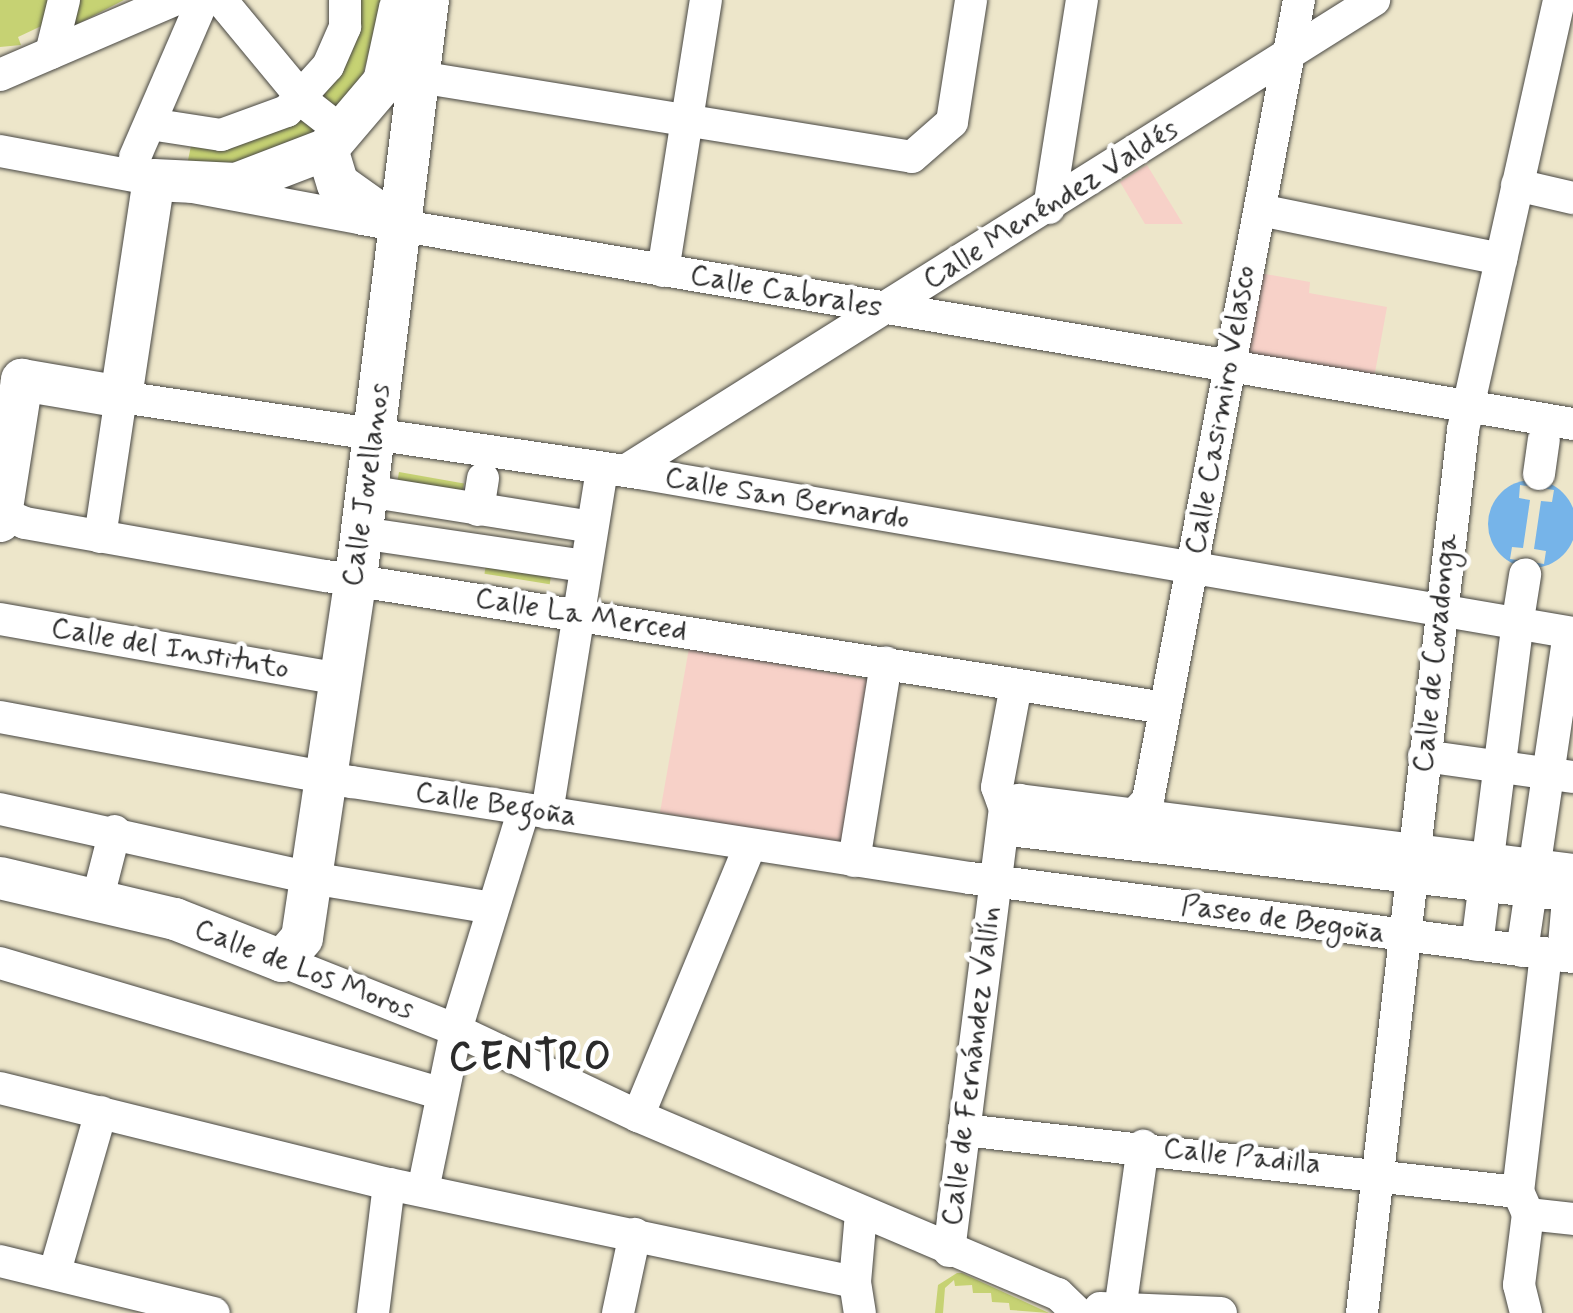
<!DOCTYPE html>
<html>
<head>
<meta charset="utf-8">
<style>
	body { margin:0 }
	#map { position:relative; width:1573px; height:1313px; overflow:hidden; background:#ede6ca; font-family:Mynerve,sans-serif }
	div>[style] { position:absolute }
	.built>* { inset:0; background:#f7d1c8; transform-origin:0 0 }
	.green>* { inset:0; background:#c6d273; transform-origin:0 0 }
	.water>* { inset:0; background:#76b4e9 }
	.round { border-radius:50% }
	.pier>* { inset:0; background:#ede6ca }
	.roads { filter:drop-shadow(0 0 2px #484743) drop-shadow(0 0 2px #484743) }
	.minor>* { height:32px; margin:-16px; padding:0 16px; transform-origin:16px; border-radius:16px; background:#fff }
	.major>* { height:42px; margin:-21px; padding:0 21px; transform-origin:21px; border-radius:21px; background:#fff }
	span { translate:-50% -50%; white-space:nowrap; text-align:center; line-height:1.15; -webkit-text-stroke:9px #fff; paint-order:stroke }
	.street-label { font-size:30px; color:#2b2b2b }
	.district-label { font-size:40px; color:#2b2b2b; font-weight:700; letter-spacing:2.5px }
</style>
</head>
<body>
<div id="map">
	<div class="built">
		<div style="clip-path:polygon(1147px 165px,1183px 224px,1145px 224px,1120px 182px)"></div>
		<div style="clip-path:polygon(1260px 273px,1310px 282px,1309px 293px,1387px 307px,1374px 378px,1246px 355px)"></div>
		<div style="left:689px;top:648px;width:190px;height:167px;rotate:10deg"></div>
	</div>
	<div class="green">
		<div style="clip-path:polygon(0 0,124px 0,58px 34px,52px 21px,18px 37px,21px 45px,0 47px)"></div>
		<div style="clip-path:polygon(353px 0,383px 0,363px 74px,330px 122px,266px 161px,187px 165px,192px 141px,271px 129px)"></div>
		<div style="left:399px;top:472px;width:66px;height:16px;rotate:10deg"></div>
		<div style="left:487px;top:558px;width:66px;height:16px;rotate:9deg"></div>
		<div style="clip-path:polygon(957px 1273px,962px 1273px,1049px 1313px,1010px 1310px,1009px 1303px,992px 1302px,991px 1293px,973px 1293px,972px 1285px,955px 1286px,954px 1280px,945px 1288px,943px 1313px,935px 1313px,938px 1285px)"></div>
	</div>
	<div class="water">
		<div class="round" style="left:1488px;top:480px;width:88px;height:88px"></div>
	</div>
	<div class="pier">
		<div style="clip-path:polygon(1520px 485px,1554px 490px,1552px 502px,1541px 501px,1534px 549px,1546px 551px,1544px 564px,1510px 559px,1512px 547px,1523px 548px,1530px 500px,1519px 498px)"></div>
	</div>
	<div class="roads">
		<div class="minor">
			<div style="left:221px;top:0;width:136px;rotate:50.4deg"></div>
			<div style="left:308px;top:105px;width:46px;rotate:37.9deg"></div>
			<div style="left:51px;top:53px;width:55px;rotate:-76.2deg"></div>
			<div style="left:0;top:75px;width:189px;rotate:-23.3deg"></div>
			<div style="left:419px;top:77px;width:499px;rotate:9.2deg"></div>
			<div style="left:912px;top:157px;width:53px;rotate:-41.2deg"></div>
			<div style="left:952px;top:122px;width:123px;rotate:-81.1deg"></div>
			<div style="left:150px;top:124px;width:72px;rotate:8.8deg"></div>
			<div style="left:221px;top:135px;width:70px;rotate:-20deg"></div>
			<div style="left:287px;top:111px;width:61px;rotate:-47.7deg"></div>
			<div style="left:328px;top:66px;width:43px;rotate:-66.4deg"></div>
			<div style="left:345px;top:27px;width:27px;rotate:-90deg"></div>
			<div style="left:0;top:151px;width:368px;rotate:10.6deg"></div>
			<div style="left:362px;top:219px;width:1228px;rotate:9.61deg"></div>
			<div style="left:135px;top:157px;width:171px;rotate:-66.6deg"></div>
			<div style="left:1517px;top:185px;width:57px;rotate:13.1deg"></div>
			<div style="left:1049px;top:208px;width:211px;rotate:-81deg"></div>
			<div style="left:1270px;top:212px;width:236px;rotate:11.5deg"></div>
			<div style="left:663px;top:271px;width:274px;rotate:-81deg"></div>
			<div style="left:625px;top:471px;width:885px;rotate:-32.16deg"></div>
			<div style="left:1539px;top:474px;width:34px;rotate:-82deg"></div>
			<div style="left:367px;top:491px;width:228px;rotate:9.1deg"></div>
			<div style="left:478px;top:510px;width:32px;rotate:-81deg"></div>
			<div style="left:0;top:512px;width:27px;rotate:24deg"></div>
			<div style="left:25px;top:523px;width:306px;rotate:10deg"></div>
			<div style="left:326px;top:576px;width:849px;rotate:8.94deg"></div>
			<div style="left:361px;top:533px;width:226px;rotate:8.4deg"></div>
			<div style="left:100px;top:537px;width:142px;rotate:-81.5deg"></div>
			<div style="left:121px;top:397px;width:524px;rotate:8.35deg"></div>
			<div style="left:639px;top:473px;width:948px;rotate:9.72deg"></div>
			<div style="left:1520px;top:607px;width:33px;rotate:-81deg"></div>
			<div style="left:0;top:619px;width:345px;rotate:10deg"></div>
			<div style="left:0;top:717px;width:358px;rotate:10.5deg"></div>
			<div style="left:352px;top:782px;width:625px;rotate:8.83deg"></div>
			<div style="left:970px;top:878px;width:608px;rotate:7.46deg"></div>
			<div style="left:1424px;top:756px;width:150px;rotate:8deg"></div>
			<div style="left:0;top:809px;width:319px;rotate:12.5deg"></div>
			<div style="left:311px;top:878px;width:184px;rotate:9.4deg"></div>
			<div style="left:1005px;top:809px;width:17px;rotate:-33deg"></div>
			<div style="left:1019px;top:800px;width:558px;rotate:7.2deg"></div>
			<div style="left:547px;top:813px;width:349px;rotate:-80.9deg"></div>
			<div style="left:1134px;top:815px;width:21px;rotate:-47deg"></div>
			<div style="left:1148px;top:800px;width:814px;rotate:-79.31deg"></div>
			<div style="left:1018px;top:831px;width:559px;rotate:6.68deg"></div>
			<div style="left:854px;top:861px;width:201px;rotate:-80.8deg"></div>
			<div style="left:98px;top:897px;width:68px;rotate:-75.6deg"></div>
			<div style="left:1477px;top:945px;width:310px;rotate:-82.8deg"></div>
			<div style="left:1522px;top:951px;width:309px;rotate:-81.6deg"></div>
			<div style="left:1563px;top:956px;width:80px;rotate:-85deg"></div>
			<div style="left:282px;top:961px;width:187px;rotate:21.6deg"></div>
			<div style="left:456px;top:1030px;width:201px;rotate:25.3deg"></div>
			<div style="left:638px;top:1116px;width:456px;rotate:23deg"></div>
			<div style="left:1058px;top:1294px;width:28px;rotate:44deg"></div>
			<div style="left:0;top:963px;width:461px;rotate:16.5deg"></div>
			<div style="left:0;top:1088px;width:401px;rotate:13.9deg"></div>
			<div style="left:389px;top:1184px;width:476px;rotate:11.9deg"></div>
			<div style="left:855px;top:1282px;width:68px;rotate:-85deg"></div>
			<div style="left:638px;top:1116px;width:293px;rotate:-67.5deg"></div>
			<div style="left:964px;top:1130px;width:557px;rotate:6.39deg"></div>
			<div style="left:423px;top:1190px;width:163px;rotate:-78.3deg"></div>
			<div style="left:456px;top:1030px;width:231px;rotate:-72.9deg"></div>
			<div style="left:1528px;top:1214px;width:45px;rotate:6.3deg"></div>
			<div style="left:949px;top:1251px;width:446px;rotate:-82.8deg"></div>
			<div style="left:1005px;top:809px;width:23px;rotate:-110deg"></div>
			<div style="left:997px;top:787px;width:104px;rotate:-79.4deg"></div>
			<div style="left:0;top:1261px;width:220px;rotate:13.7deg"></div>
			<div style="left:58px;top:1261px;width:155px;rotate:-73.9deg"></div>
			<div style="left:855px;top:1282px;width:31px;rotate:81deg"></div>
			<div style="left:1100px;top:1308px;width:121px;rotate:2.4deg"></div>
			<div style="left:1120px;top:1310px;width:166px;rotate:-82deg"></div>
			<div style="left:373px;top:1313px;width:130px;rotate:-82.9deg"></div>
			<div style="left:618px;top:1313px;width:81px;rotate:-77.9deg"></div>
			<div style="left:1362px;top:1313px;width:889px;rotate:-83.47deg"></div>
			<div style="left:1463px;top:430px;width:441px;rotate:-77.4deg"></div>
			<div style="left:1526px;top:1313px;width:29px;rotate:-104deg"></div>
			<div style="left:1519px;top:1285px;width:72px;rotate:-82.8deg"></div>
			<div style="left:1528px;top:1214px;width:24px;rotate:-114deg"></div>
			<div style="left:1518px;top:1192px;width:240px;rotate:-83.3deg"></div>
		</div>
		<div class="major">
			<div style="left:327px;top:149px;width:37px;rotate:73deg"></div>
			<div style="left:338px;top:184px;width:71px;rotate:35.3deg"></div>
			<div style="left:0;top:521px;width:143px;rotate:-81.1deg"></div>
			<div style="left:22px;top:380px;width:100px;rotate:9.7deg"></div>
			<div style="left:121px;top:397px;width:219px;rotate:-81.4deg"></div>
			<div style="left:154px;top:180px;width:82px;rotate:2.8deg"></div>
			<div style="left:236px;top:184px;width:97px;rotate:-21deg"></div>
			<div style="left:327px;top:149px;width:88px;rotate:-49.6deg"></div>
			<div style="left:384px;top:82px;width:76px;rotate:-77.8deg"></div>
			<div style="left:0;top:878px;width:180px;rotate:13.2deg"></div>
			<div style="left:175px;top:919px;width:115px;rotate:21.4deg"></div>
			<div style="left:282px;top:961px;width:30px;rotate:-49deg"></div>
			<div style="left:302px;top:938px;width:372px;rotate:-81.5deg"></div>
			<div style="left:357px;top:570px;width:574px;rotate:-82.9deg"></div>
		</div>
	</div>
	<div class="street-label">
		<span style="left:1051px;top:205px;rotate:-32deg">Calle Menéndez Valdés</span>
		<span style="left:786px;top:292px;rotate:10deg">Calle Cabrales</span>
		<span style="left:1221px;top:410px;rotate:-80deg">Calle Casimiro Velasco</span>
		<span style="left:367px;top:485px;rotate:-82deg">Calle Jovellanos</span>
		<span style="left:787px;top:499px;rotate:10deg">Calle San Bernardo</span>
		<span style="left:581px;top:615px;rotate:9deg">Calle La Merced</span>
		<span style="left:170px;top:649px;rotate:10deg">Calle del Instituto</span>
		<span style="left:1436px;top:653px;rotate:-84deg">Calle de Covadonga</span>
		<span style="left:496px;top:805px;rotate:9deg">Calle Begoña</span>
		<span style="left:1283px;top:920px;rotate:8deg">Paseo de Begoña</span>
		<span style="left:304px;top:970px;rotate:21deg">Calle de Los Moros</span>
		<span style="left:972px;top:1066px;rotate:-83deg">Calle de Fernández Vallín</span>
		<span style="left:1242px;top:1157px;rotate:6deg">Calle Padilla</span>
	</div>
	<div class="district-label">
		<span style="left:531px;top:1058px">CENTRO</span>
	</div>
</div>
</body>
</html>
